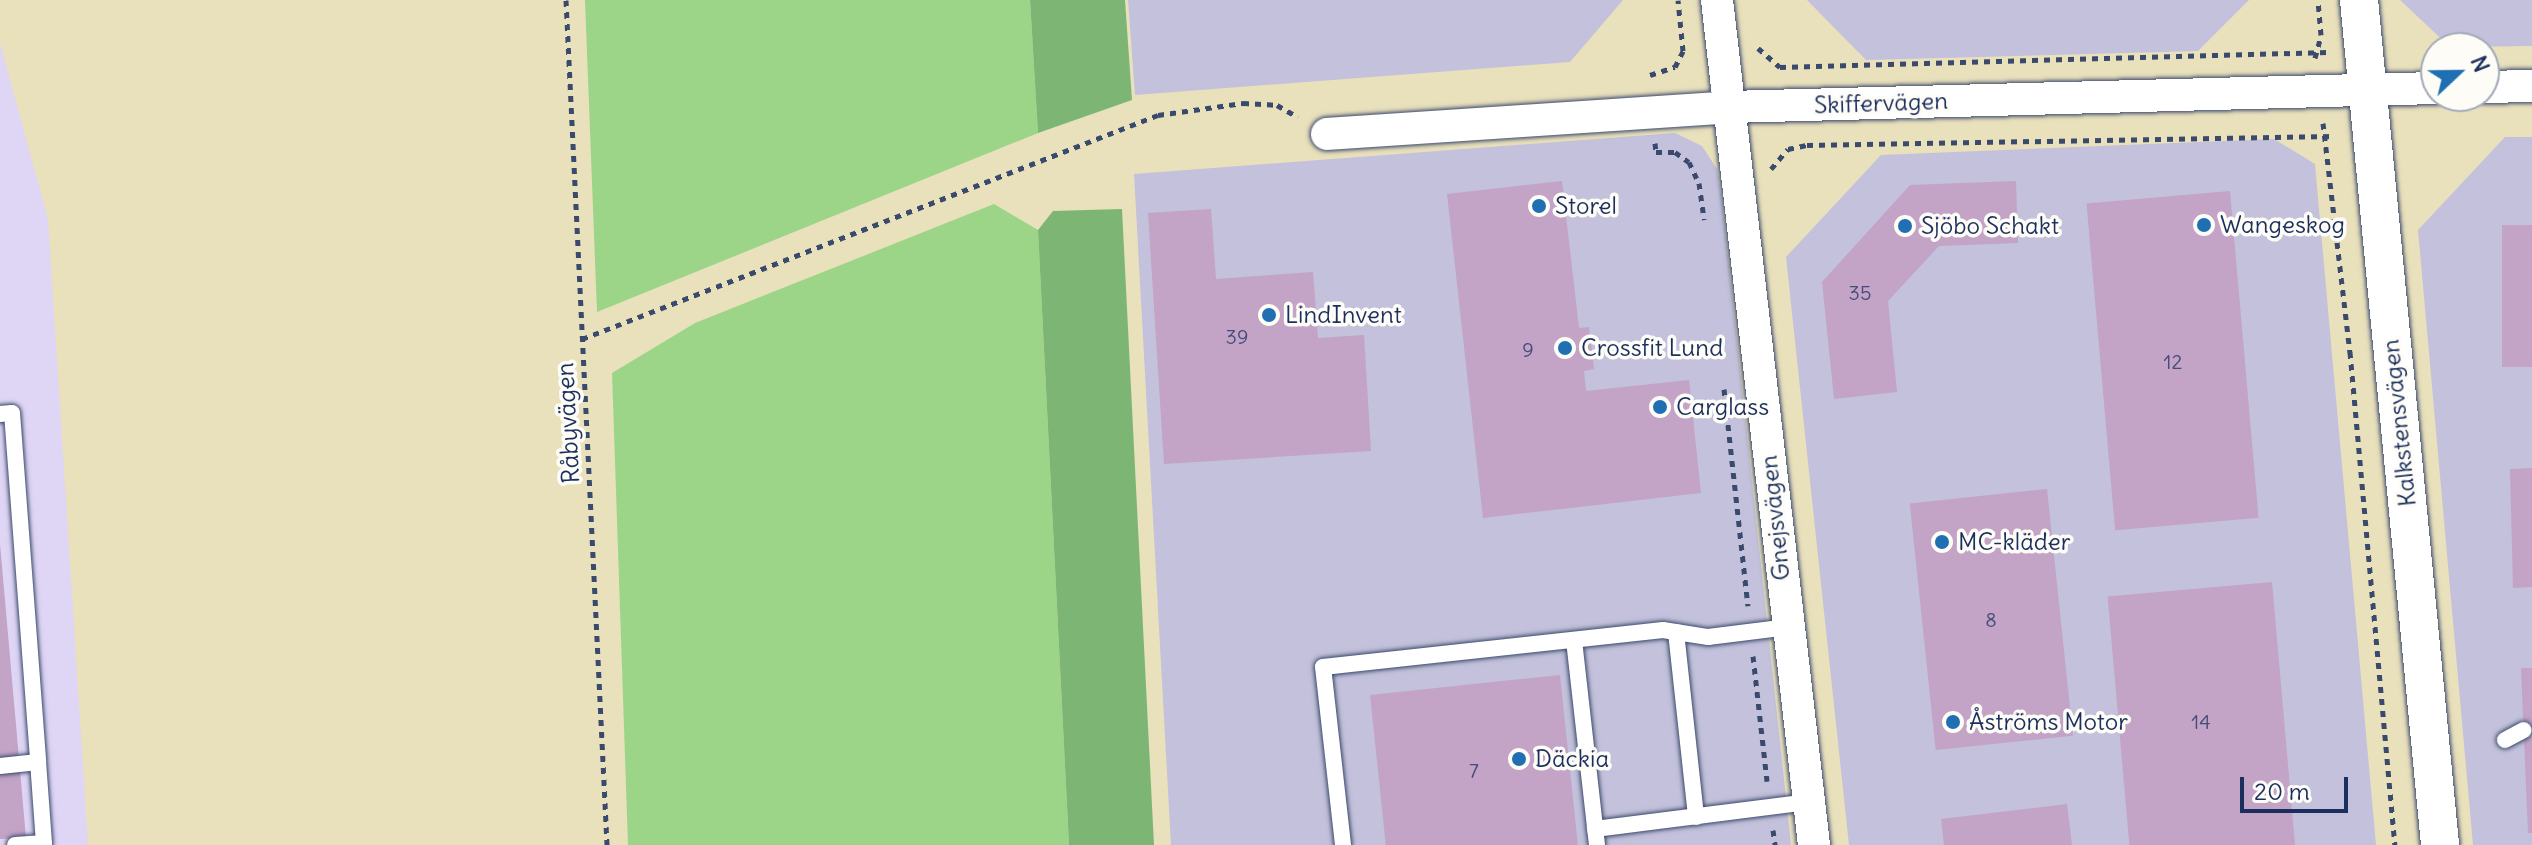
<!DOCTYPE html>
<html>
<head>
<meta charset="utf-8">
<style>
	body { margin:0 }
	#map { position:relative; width:2532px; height:845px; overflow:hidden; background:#e9e0bc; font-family:Delius,sans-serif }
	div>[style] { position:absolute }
	.built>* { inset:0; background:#dfd5f5 }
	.industrial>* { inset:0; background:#c3c1db }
	.green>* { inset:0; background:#9cd588 }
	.forest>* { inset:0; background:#7db674 }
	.building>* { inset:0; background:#c3a3c6; transform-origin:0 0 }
	.path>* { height:5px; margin-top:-2.5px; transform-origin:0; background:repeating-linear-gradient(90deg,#3a4a6c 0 6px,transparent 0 12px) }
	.roads { filter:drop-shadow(0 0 2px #3a4a6c) drop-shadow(0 0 2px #3a4a6c) }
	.service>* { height:16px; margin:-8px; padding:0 8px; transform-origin:8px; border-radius:8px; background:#fff }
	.minor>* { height:32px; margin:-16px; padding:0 16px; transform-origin:16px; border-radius:16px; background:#fff }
	.tertiary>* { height:38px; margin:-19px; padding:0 19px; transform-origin:19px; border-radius:19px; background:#fff }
	.dots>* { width:22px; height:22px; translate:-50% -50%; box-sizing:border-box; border:4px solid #fdfcf7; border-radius:50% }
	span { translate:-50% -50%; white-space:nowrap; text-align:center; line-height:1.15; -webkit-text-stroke:7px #fdfcf7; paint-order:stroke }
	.number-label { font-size:20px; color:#454c78 }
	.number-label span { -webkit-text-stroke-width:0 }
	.street-label { font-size:24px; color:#1b2f5e }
	.poi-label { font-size:24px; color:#1b2f5e }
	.left { translate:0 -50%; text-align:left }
	.north { position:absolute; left:2420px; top:32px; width:80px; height:80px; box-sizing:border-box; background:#fdfcf7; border:2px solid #a3aaba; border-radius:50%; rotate:68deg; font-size:22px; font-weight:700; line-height:32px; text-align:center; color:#1b2f5e }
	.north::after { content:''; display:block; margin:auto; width:28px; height:36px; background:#1f6fb2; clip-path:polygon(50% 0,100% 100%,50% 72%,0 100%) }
	.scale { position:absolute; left:2240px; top:777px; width:108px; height:36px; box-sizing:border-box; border:4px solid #1b2f5e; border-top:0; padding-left:10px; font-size:24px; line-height:28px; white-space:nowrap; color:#1b2f5e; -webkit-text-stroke:6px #fdfcf7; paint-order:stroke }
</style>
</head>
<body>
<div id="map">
	<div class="built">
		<div style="clip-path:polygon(0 43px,48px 219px,88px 845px,0 845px)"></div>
	</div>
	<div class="industrial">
		<div style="clip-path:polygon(1128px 0,1623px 0,1570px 62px,1135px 95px)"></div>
		<div style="clip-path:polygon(1807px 0,2249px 0,2198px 51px,1866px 60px)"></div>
		<div style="clip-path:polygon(2400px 0,2532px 0,2532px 46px,2450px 47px)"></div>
		<div style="clip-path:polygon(1675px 133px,1702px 146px,1717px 169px,1722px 201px,1791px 845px,1171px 845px,1134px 174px)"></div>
		<div style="clip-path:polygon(2505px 137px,2532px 137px,2532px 845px,2473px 845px,2418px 230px)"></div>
		<div style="clip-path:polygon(2274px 139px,2315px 164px,2376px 845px,1849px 845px,1786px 257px,1881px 155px)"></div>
	</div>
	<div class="green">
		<div style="clip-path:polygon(585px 0,1030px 0,1038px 133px,597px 312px)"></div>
		<div style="clip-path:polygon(994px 204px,1038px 230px,1069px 845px,628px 845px,612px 373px,695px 323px)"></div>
	</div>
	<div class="forest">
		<div style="clip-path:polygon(1030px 0,1125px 0,1132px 100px,1038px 133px)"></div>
		<div style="clip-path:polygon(1122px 209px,1154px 845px,1069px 845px,1038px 230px,1053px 211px)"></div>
	</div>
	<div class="building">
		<div style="clip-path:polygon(1562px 181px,1579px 328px,1589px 327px,1594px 369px,1584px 371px,1586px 391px,1689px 380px,1701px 493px,1483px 518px,1447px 194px)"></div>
		<div style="clip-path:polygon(2016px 181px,2018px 243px,1939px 246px,1888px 301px,1897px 392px,1834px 399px,1822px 282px,1910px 185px)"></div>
		<div style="left:2230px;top:191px;width:328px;height:144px;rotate:85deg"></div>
		<div style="clip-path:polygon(1211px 209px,1216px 279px,1313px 272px,1318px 338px,1364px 335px,1371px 451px,1164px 464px,1148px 213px)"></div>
		<div style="left:2532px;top:225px;width:142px;height:30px;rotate:90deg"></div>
		<div style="clip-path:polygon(2532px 468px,2532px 587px,2513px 588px,2510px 469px)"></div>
		<div style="left:2047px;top:489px;width:248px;height:138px;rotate:84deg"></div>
		<div style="clip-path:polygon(0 544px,26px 838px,0 839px)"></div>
		<div style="left:2272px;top:582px;width:264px;height:165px;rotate:85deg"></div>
		<div style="clip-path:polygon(2521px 668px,2532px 668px,2532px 833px,2528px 833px)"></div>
		<div style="left:1560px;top:675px;width:171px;height:191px;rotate:84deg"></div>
		<div style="clip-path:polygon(2067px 804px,2072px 845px,1944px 845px,1941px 819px)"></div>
	</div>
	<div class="path">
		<div style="left:566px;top:0;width:846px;rotate:87.22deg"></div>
		<div style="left:1758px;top:48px;width:29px;rotate:41deg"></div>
		<div style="left:1780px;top:67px;width:548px;rotate:-1.57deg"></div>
		<div style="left:2315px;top:58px;width:24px;rotate:-75deg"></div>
		<div style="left:2321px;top:35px;width:35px;rotate:-95deg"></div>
		<div style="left:1650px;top:75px;width:26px;rotate:-18deg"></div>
		<div style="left:1675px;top:67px;width:18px;rotate:-63deg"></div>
		<div style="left:1683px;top:51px;width:51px;rotate:-95.6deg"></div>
		<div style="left:2323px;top:123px;width:231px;rotate:83.3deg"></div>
		<div style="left:2350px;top:352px;width:495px;rotate:84.8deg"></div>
		<div style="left:1655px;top:143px;width:9px;rotate:84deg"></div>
		<div style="left:1656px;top:152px;width:19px"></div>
		<div style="left:1675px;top:152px;width:17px;rotate:36deg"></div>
		<div style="left:1689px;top:162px;width:23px;rotate:65deg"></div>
		<div style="left:1699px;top:183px;width:37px;rotate:82deg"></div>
		<div style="left:1771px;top:169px;width:26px;rotate:-50deg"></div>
		<div style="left:1788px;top:149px;width:19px;rotate:-12deg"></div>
		<div style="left:1807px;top:145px;width:528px;rotate:-0.98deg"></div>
		<div style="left:582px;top:339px;width:618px;rotate:-21.25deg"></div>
		<div style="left:1158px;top:115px;width:86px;rotate:-8deg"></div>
		<div style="left:1243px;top:103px;width:34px;rotate:3deg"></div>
		<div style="left:1277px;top:105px;width:24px;rotate:30deg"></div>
		<div style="left:1724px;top:389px;width:218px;rotate:83.7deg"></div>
		<div style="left:1753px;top:656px;width:126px;rotate:83.6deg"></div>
		<div style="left:1773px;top:830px;width:15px;rotate:82deg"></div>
	</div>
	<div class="roads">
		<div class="service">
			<div style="left:0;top:414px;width:12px;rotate:-5deg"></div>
			<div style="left:12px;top:413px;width:350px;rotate:85.7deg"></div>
			<div style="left:38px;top:762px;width:38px;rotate:174deg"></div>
			<div style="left:1676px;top:632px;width:186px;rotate:83.8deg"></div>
			<div style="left:1574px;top:640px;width:206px;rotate:83.6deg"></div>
			<div style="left:2505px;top:740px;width:21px;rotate:-28deg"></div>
			<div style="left:1595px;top:829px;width:216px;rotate:-7.2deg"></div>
			<div style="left:15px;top:845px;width:29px;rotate:-4deg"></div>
			<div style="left:44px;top:843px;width:81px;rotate:-94.2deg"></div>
			<div style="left:1343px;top:845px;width:179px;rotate:-96.4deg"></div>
			<div style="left:1323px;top:667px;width:342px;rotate:-6.2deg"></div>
			<div style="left:1663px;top:630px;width:46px;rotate:8.8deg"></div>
			<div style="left:1708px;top:637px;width:81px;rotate:-7.1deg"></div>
		</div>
		<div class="minor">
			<div style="left:1717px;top:0;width:851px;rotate:83.45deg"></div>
			<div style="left:2484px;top:87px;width:48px;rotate:-1.2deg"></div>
			<div style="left:1327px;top:134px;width:403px;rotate:-3.8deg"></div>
			<div style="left:1729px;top:107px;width:707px;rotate:-1.54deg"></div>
		</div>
		<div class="tertiary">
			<div style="left:2359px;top:0;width:849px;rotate:84.52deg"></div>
		</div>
	</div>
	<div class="dots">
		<div style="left:1539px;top:206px;background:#1f6fb2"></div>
		<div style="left:2204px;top:225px;background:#1f6fb2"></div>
		<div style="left:1905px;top:226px;background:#1f6fb2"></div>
		<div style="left:1269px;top:315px;background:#1f6fb2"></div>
		<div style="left:1565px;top:348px;background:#1f6fb2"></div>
		<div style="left:1660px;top:407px;background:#1f6fb2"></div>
		<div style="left:1942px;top:542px;background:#1f6fb2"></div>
		<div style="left:1953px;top:722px;background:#1f6fb2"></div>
		<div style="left:1519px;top:759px;background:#1f6fb2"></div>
	</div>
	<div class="number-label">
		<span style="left:1860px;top:292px">35</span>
		<span style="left:1237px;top:336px">39</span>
		<span style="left:1528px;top:349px">9</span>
		<span style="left:2173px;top:361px">12</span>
		<span style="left:1991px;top:619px">8</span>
		<span style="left:2201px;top:721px">14</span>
		<span style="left:1474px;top:770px">7</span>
	</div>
	<div class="street-label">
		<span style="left:1881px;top:103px;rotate:-2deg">Skiffervägen</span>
		<span style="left:568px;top:423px;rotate:-93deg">Råbyvägen</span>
		<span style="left:2399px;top:423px;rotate:-96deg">Kalkstensvägen</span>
		<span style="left:1775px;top:518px;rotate:-96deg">Gnejsvägen</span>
	</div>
	<div class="poi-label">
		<span class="left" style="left:1555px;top:206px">Storel</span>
		<span class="left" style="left:2220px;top:225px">Wangeskog</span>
		<span class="left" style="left:1921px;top:226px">Sjöbo Schakt</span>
		<span class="left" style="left:1285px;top:315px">LindInvent</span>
		<span class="left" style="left:1581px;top:348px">Crossfit Lund</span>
		<span class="left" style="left:1676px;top:407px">Carglass</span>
		<span class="left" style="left:1958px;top:542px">MC-kläder</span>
		<span class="left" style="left:1969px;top:722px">Åströms Motor</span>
		<span class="left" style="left:1535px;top:759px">Däckia</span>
	</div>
	<div class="north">N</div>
	<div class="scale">20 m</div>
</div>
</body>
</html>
